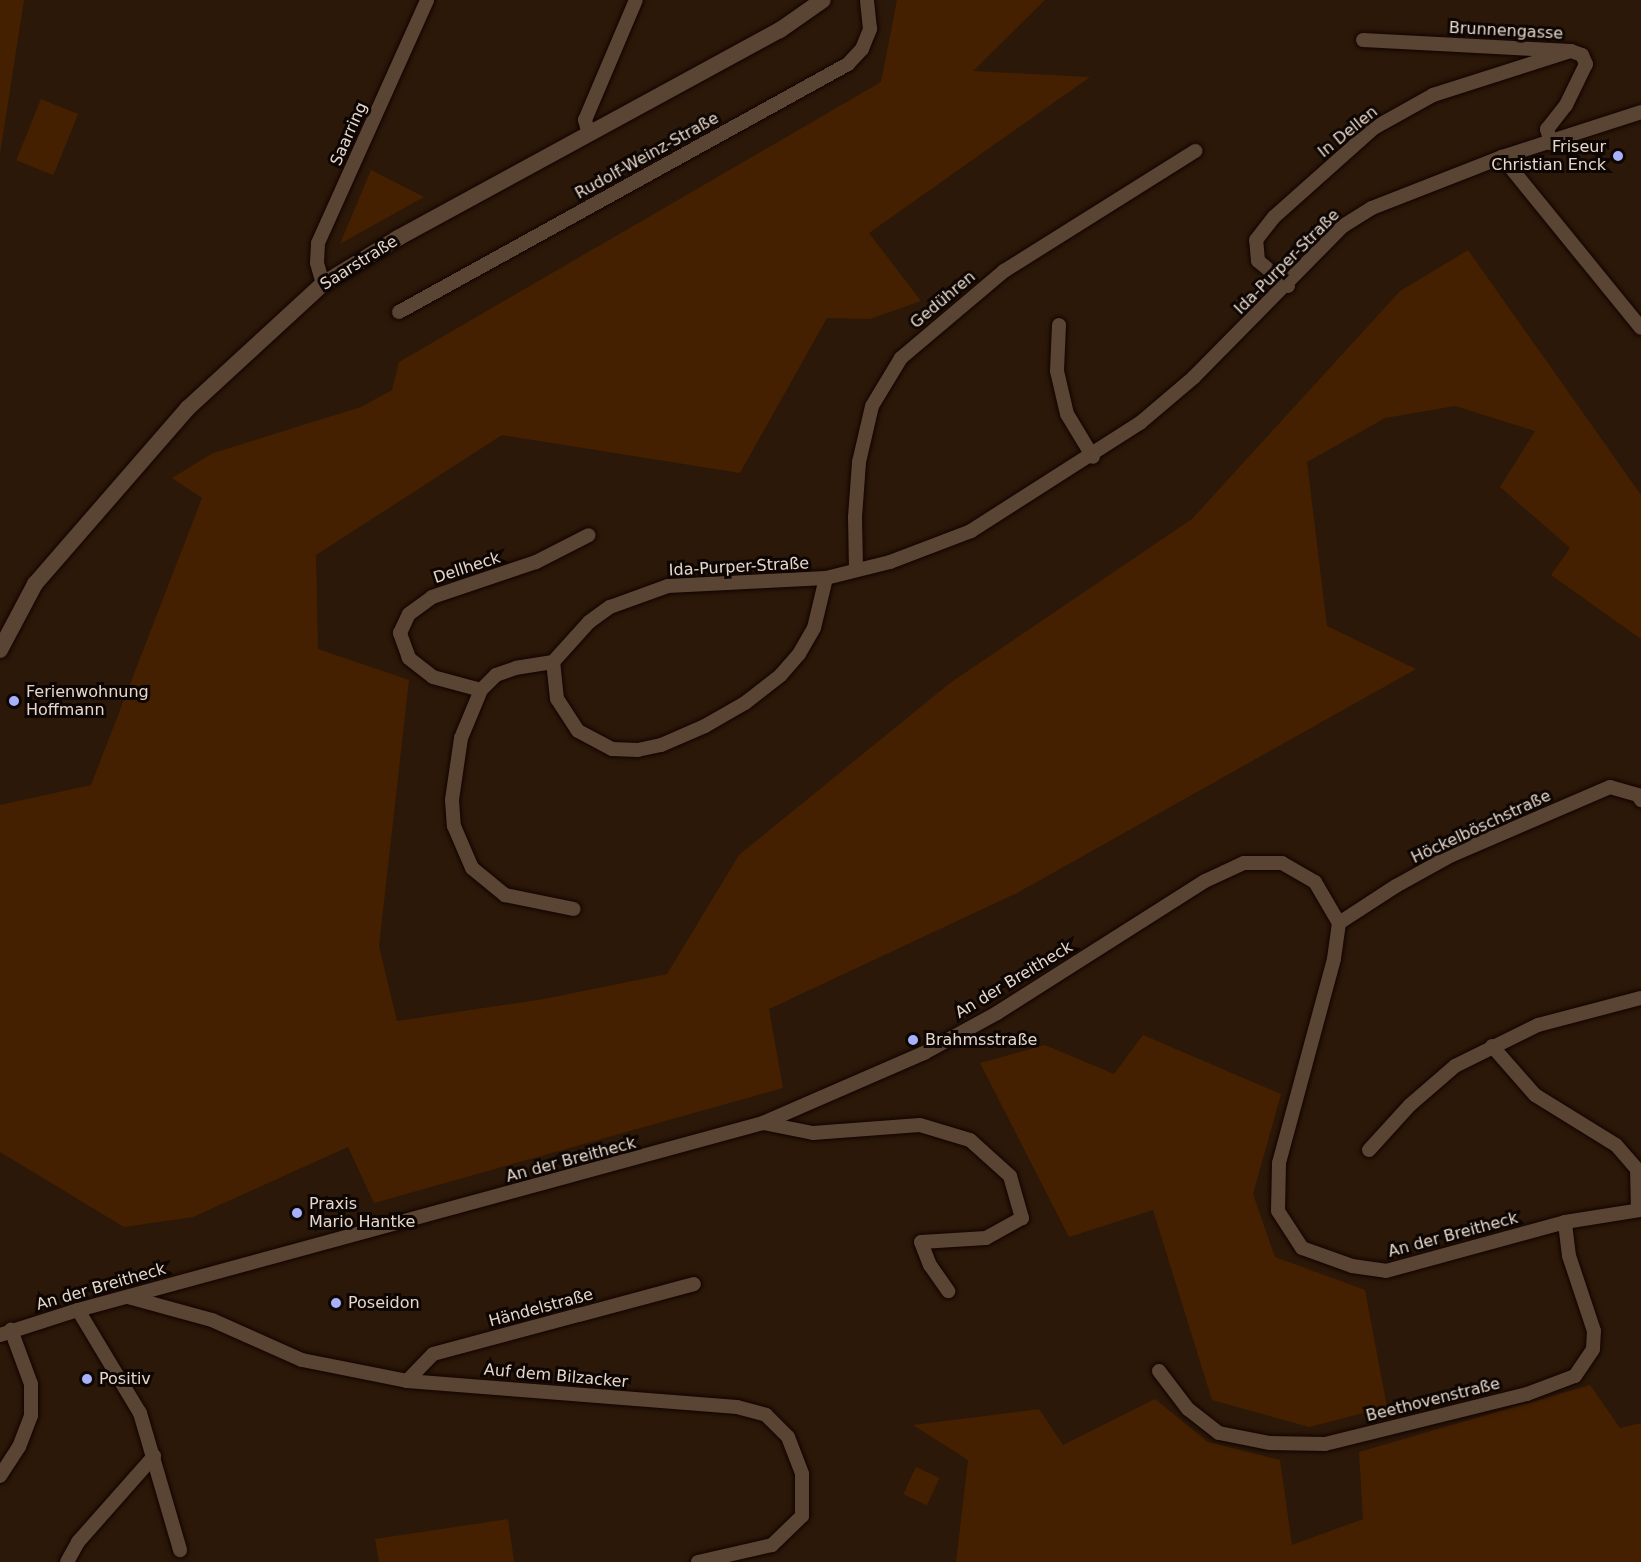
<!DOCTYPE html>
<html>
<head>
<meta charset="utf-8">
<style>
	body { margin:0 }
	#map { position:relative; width:1641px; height:1562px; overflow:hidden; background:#2b1809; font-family:"DejaVu Sans",sans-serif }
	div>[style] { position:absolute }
	.green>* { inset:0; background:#442000; transform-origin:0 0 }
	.roads { filter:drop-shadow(0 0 2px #130300) drop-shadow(0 0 2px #130300) }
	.minor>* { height:14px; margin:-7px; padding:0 7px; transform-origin:7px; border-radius:7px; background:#5a4433 }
	.tertiary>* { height:16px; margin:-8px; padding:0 8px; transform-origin:8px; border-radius:8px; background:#5a4433 }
	.dots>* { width:16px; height:16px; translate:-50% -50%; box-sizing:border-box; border:3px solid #0e0602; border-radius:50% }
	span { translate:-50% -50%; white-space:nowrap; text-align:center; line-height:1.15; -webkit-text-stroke:6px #0e0602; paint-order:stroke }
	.street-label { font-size:16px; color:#e5d7cd }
	.poi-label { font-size:16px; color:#e5d7cd }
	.right { translate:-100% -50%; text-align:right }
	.left { translate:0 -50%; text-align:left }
</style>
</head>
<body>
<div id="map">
	<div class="green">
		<div style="clip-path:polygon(0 0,24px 0,0 154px)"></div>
		<div style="clip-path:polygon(897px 0,1045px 0,973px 71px,1090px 77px,869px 233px,921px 301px,870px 319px,827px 318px,740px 473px,502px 435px,316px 555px,318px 649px,409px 680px,379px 946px,397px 1021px,544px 999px,667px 974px,739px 855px,950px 683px,1192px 519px,1400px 291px,1468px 250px,1641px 495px,1641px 639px,1551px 575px,1570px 548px,1500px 487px,1535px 431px,1455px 406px,1385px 418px,1307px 462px,1327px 626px,1416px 669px,1017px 893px,769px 1009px,783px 1088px,374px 1203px,348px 1147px,193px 1217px,124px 1227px,0 1152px,0 805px,91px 785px,202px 498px,172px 478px,213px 453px,361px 407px,392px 390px,399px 362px,881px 82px)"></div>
		<div style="left:41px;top:99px;width:40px;height:66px;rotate:22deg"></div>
		<div style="clip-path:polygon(371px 170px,424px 197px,340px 244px)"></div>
		<div style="clip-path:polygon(1143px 1035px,1281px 1094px,1253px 1194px,1275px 1257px,1365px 1290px,1387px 1407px,1309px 1427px,1212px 1400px,1153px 1210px,1069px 1237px,980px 1063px,1045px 1045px,1114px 1074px)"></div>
		<div style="clip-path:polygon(1590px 1385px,1620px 1428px,1641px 1423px,1641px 1562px,956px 1562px,968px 1460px,913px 1425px,1039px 1409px,1063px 1445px,1155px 1399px,1208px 1442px,1280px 1460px,1292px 1545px,1363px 1519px,1359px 1452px)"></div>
		<div style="left:916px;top:1467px;width:26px;height:30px;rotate:25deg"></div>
		<div style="clip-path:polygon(508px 1519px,514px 1562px,379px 1562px,375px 1539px)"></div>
	</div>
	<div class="roads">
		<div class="minor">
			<div style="left:1363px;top:40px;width:208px;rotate:3deg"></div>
			<div style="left:1571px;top:51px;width:12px;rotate:20deg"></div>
			<div style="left:1582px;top:55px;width:10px;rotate:66deg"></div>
			<div style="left:1586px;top:64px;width:46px;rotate:116deg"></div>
			<div style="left:1566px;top:105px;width:31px;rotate:128deg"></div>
			<div style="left:1547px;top:129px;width:15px;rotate:74deg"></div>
			<div style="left:589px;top:134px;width:15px;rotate:-106deg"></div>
			<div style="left:585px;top:120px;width:130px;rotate:-67deg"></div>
			<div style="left:1502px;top:157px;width:220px;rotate:50.9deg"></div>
			<div style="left:323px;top:284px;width:22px;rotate:-106deg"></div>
			<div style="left:317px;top:263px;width:20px;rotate:-87deg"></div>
			<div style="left:318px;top:243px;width:266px;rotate:-65.8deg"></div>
			<div style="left:1288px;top:286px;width:39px;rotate:-140deg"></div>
			<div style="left:1258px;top:261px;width:21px;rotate:-95deg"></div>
			<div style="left:1256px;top:240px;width:29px;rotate:-52deg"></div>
			<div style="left:1274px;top:217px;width:134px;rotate:-41.7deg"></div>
			<div style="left:1374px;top:128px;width:68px;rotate:-29.2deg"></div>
			<div style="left:1433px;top:95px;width:145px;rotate:-17.7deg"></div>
			<div style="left:399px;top:312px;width:513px;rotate:-28.91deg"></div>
			<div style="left:848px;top:64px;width:21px;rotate:-47deg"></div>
			<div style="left:862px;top:49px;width:22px;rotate:-68deg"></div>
			<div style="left:870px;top:29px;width:29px;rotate:-96deg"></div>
			<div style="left:1059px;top:325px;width:46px;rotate:92.5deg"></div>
			<div style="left:1057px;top:371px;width:44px;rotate:76.9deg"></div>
			<div style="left:1067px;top:414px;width:50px;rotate:58.8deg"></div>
			<div style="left:856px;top:569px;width:52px;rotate:-91.1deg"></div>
			<div style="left:855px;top:517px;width:55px;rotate:-85.8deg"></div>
			<div style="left:859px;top:462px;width:57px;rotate:-76.9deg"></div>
			<div style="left:872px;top:406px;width:56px;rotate:-58.9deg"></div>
			<div style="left:901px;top:358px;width:135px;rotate:-40.2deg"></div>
			<div style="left:1004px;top:271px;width:226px;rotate:-32.1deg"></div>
			<div style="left:826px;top:578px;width:51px;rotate:103.5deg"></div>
			<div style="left:814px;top:628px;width:30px;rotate:120deg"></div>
			<div style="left:799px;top:654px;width:28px;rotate:131deg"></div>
			<div style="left:781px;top:675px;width:46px;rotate:142.1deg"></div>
			<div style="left:745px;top:703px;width:46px;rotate:150.1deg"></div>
			<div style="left:705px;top:726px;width:48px;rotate:156.6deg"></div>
			<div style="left:661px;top:745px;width:24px;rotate:168deg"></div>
			<div style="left:638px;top:750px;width:26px;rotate:-178deg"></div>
			<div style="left:612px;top:749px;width:38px;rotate:-152deg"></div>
			<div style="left:578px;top:731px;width:38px;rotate:-123deg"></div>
			<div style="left:557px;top:699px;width:37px;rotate:-96deg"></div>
			<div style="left:553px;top:662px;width:54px;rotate:-48deg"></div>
			<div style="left:589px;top:622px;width:26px;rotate:-36deg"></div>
			<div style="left:610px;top:607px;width:62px;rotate:-19.9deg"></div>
			<div style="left:668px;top:586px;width:158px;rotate:-2.9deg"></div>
			<div style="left:826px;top:578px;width:66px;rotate:-14deg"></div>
			<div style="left:890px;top:562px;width:87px;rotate:-20.9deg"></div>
			<div style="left:971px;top:531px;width:201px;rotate:-32.6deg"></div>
			<div style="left:1140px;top:423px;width:70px;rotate:-40.3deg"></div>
			<div style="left:1193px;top:378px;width:214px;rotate:-45.4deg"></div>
			<div style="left:1343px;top:226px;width:34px;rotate:-32deg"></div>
			<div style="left:1372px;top:208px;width:140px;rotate:-21.4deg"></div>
			<div style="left:1502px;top:157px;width:146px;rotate:-17.9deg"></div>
			<div style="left:553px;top:662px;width:37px;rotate:171deg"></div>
			<div style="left:516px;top:668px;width:21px;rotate:161deg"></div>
			<div style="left:496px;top:675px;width:21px;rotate:135deg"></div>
			<div style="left:481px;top:690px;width:52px;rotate:112.6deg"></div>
			<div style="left:461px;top:738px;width:63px;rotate:98.3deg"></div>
			<div style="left:452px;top:800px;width:26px;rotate:86deg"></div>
			<div style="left:454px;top:826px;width:46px;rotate:66.8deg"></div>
			<div style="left:472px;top:868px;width:43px;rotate:39.3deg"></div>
			<div style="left:505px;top:895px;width:70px;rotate:11.5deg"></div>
			<div style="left:481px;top:690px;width:50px;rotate:-164.8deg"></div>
			<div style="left:433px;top:677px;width:31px;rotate:-142deg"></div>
			<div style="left:409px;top:658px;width:27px;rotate:-110deg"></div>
			<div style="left:400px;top:633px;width:21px;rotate:-65deg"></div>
			<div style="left:409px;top:614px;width:29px;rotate:-36deg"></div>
			<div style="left:432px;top:597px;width:110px;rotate:-18.6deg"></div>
			<div style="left:536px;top:562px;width:59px;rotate:-27deg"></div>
			<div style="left:1339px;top:923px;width:68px;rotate:-33deg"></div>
			<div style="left:1396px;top:886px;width:64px;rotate:-29deg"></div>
			<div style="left:1452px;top:855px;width:172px;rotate:-23.3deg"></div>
			<div style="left:1610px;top:787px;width:29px;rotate:16deg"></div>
			<div style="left:1638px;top:795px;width:6px;rotate:59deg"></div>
			<div style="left:1492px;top:1046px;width:65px;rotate:48.7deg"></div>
			<div style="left:1535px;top:1095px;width:95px;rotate:31.7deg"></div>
			<div style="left:1616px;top:1145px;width:32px;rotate:49deg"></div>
			<div style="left:1637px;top:1169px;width:40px;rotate:88.6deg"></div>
			<div style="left:763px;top:1123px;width:51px;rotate:11.3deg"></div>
			<div style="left:813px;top:1133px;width:107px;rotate:-4.3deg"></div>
			<div style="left:920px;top:1125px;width:52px;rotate:16.7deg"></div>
			<div style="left:970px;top:1140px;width:54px;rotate:42deg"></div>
			<div style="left:1010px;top:1176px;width:44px;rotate:74.1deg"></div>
			<div style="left:1022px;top:1218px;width:41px;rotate:150.9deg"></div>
			<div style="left:986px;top:1238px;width:65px;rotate:176.5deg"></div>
			<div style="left:921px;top:1242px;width:25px;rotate:69deg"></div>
			<div style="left:930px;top:1265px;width:32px;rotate:55deg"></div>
			<div style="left:1369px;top:1150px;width:61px;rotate:-47.7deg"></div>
			<div style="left:1410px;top:1105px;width:60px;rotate:-40.9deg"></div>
			<div style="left:1455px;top:1066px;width:93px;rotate:-26.3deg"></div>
			<div style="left:1538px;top:1025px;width:106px;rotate:-14.7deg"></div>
			<div style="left:128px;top:1297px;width:87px;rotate:15.3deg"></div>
			<div style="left:212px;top:1320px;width:98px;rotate:24deg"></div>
			<div style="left:302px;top:1360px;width:107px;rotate:11.3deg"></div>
			<div style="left:407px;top:1381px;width:331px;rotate:4.5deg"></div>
			<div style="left:737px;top:1407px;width:30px;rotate:15deg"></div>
			<div style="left:766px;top:1415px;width:31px;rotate:45deg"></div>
			<div style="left:788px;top:1437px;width:40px;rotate:69deg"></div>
			<div style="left:802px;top:1474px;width:42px;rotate:90deg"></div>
			<div style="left:802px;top:1516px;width:42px;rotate:136deg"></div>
			<div style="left:772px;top:1545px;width:76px;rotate:167.1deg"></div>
			<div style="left:78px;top:1310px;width:120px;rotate:59deg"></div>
			<div style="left:140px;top:1413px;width:143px;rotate:73.7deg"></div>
			<div style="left:0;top:1335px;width:82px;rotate:-17.8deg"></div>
			<div style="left:78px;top:1310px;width:710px;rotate:-15.27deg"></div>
			<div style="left:763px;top:1123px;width:176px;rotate:-23.5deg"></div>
			<div style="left:924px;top:1053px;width:83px;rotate:-28.7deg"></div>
			<div style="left:997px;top:1013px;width:246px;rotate:-32.4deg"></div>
			<div style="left:1205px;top:881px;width:43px;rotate:-24.8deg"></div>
			<div style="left:1244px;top:863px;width:38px"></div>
			<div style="left:1282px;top:863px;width:38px;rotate:30deg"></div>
			<div style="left:1315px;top:882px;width:48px;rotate:59.7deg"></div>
			<div style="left:1339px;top:923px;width:36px;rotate:98deg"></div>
			<div style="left:1334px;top:959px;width:211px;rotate:105.1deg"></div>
			<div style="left:1279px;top:1163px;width:48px;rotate:91.2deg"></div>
			<div style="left:1278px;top:1211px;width:44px;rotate:57deg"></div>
			<div style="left:1302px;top:1248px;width:53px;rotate:19.8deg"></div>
			<div style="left:1352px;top:1266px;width:34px;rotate:8deg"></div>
			<div style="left:1386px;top:1271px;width:186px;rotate:-15.3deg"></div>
			<div style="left:1565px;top:1222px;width:77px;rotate:-9deg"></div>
			<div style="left:1159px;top:1371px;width:48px;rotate:52.7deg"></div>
			<div style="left:1188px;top:1409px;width:39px;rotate:38deg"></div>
			<div style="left:1219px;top:1433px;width:52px;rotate:11.1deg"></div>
			<div style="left:1270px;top:1443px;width:55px;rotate:1deg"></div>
			<div style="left:1325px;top:1444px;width:208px;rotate:-13.9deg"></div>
			<div style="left:1527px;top:1394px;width:51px;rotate:-20.6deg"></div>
			<div style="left:1575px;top:1376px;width:32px;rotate:-56deg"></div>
			<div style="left:1593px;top:1349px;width:18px;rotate:-87deg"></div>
			<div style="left:1594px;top:1331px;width:79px;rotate:-108.4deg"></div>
			<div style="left:1569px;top:1256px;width:34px;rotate:-97deg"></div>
			<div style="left:407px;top:1381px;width:37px;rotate:-46deg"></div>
			<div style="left:433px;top:1354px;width:270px;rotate:-15deg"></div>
			<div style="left:0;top:1476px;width:35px;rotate:-57deg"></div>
			<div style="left:19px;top:1447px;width:34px;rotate:-69deg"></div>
			<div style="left:31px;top:1415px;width:31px;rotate:-90deg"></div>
			<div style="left:31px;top:1384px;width:58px;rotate:-110.3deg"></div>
			<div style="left:67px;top:1562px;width:23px;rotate:-61deg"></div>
			<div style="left:78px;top:1542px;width:115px;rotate:-48.5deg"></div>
		</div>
		<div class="tertiary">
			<div style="left:0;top:650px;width:75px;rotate:-62.1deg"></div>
			<div style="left:35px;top:584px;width:233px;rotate:-49deg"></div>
			<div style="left:188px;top:408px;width:183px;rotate:-42.6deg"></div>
			<div style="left:323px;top:284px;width:88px;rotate:-31.5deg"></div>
			<div style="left:398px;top:238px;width:435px;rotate:-28.6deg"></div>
			<div style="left:780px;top:30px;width:52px;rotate:-34.9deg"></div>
		</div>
	</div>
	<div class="dots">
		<div style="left:1618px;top:156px;background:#a7b1fc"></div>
		<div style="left:14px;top:701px;background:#a7b1fc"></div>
		<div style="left:913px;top:1040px;background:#a7b1fc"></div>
		<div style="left:297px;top:1213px;background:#a7b1fc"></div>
		<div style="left:336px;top:1303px;background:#a7b1fc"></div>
		<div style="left:87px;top:1379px;background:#a7b1fc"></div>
	</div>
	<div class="street-label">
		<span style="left:1506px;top:31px;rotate:3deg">Brunnengasse</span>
		<span style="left:1348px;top:132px;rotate:-39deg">In Dellen</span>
		<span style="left:349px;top:134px;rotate:-66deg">Saarring</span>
		<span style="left:647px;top:156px;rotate:-29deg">Rudolf-Weinz-Straße</span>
		<span style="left:1287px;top:262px;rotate:-45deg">Ida-Purper-Straße</span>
		<span style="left:359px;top:263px;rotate:-32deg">Saarstraße</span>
		<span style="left:943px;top:300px;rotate:-40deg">Gedühren</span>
		<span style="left:739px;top:567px;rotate:-3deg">Ida-Purper-Straße</span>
		<span style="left:467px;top:568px;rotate:-18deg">Dellheck</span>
		<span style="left:1481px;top:827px;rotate:-25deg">Höckelböschstraße</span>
		<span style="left:1014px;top:980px;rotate:-31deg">An der Breitheck</span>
		<span style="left:571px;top:1160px;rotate:-15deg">An der Breitheck</span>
		<span style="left:1453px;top:1235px;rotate:-15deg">An der Breitheck</span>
		<span style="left:101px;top:1287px;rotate:-16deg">An der Breitheck</span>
		<span style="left:541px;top:1308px;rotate:-15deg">Händelstraße</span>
		<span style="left:556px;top:1376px;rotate:5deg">Auf dem Bilzacker</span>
		<span style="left:1433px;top:1400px;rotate:-14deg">Beethovenstraße</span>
	</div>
	<div class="poi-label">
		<span class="right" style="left:1606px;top:156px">Friseur<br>Christian Enck</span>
		<span class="left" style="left:26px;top:701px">Ferienwohnung<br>Hoffmann</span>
		<span class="left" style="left:925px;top:1040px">Brahmsstraße</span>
		<span class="left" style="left:309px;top:1213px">Praxis<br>Mario Hantke</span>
		<span class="left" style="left:348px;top:1303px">Poseidon</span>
		<span class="left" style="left:99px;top:1379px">Positiv</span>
	</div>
</div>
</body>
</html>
